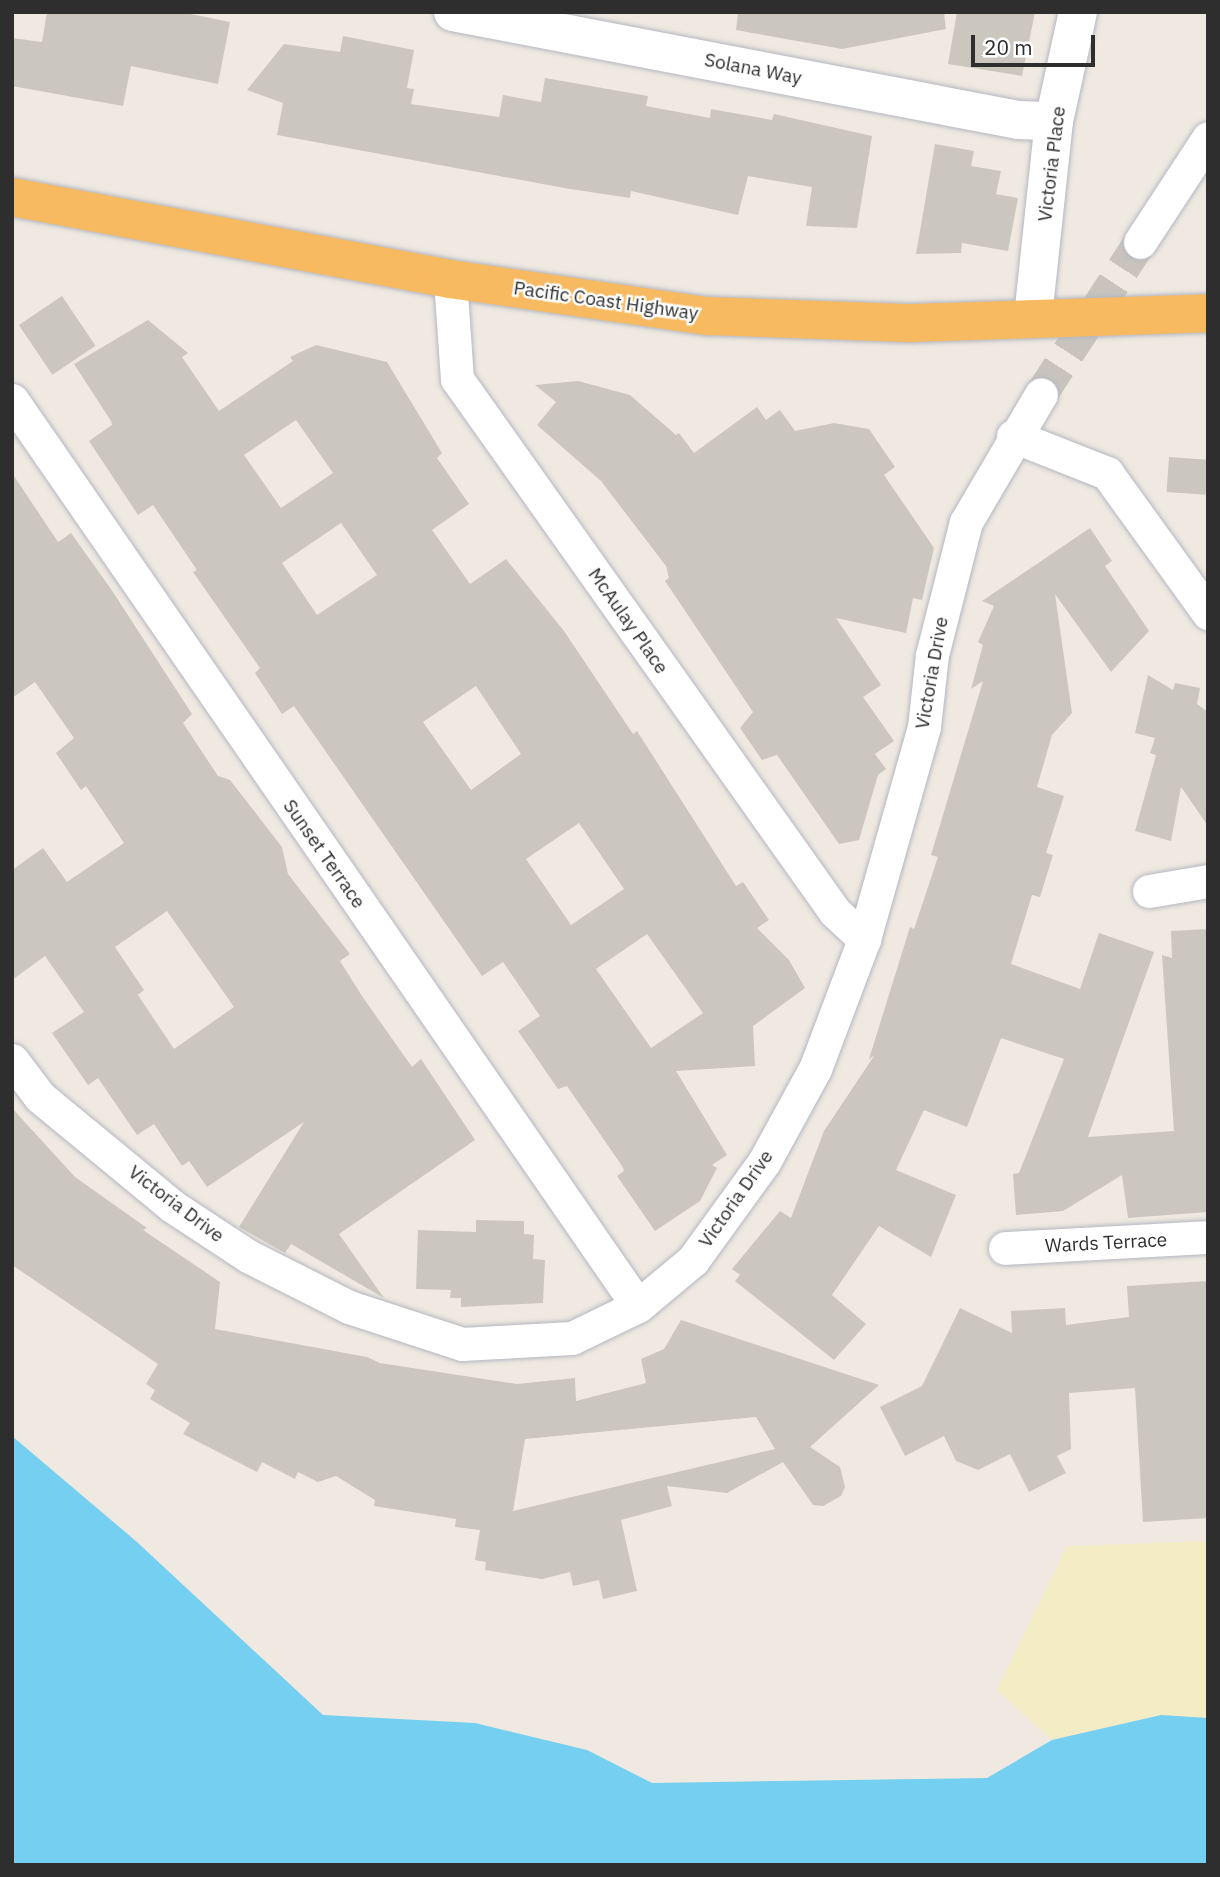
<!DOCTYPE html>
<html>
<head>
<meta charset="utf-8">
<style>
	body { margin:0 }
	#map { position:relative; width:1220px; height:1877px; overflow:hidden; background:#efe9e1; font-family:"IBM Plex Sans",sans-serif }
	div>[style] { position:absolute }
	.sand>* { inset:0; background:#f3ecc5 }
	.water>* { inset:0; background:#75cff0 }
	.building>* { inset:0; background:#cbc7bf; transform-origin:0 0 }
	.minor-tunnel>* { height:33px; margin-top:-16.5px; transform-origin:0; background:repeating-linear-gradient(90deg,#c8c4bd 0 33px,transparent 0 50px) }
	.roads { filter:drop-shadow(0 0 2px #b4b7c1) drop-shadow(0 0 2px #b4b7c1) }
	.minor>* { height:33px; margin:-16.5px; padding:0 16.5px; transform-origin:16.5px; border-radius:16.5px; background:#fff }
	.tertiary>* { height:38px; margin:-19px; padding:0 19px; transform-origin:19px; border-radius:19px; background:#fff }
	.trunk>* { height:38px; margin:-19px; padding:0 19px; transform-origin:19px; border-radius:19px; background:#f8ba60 }
	span { translate:-50% -50%; white-space:nowrap; text-align:center; line-height:1.15; -webkit-text-stroke:5px #fff; paint-order:stroke }
	.street-label { font-size:19px; color:#2e2e2e }
	.frame { position:absolute; inset:0; border:14px solid #2e2e2e; pointer-events:none }
	.scale { position:absolute; left:971px; top:35px; width:124px; height:32px; box-sizing:border-box; border:4px solid #2e2e2e; border-top:0; padding-left:9px; font-size:21px; line-height:24px; white-space:nowrap; color:#2e2e2e; -webkit-text-stroke:5px #fff; paint-order:stroke }
</style>
</head>
<body>
<div id="map">
	<div class="sand">
		<div style="clip-path:polygon(1208px 1541px,1208px 1718px,1161px 1715px,1052px 1740px,997px 1690px,1067px 1546px)"></div>
	</div>
	<div class="water">
		<div style="clip-path:polygon(12px 1436px,137px 1542px,323px 1715px,475px 1723px,587px 1750px,652px 1783px,987px 1778px,1052px 1740px,1161px 1715px,1208px 1718px,1208px 1865px,12px 1865px)"></div>
	</div>
	<div class="building">
		<div style="clip-path:polygon(47px 12px,181px 12px,230px 22px,218px 84px,131px 66px,123px 106px,12px 86px,12px 38px,42px 42px)"></div>
		<div style="clip-path:polygon(738px 12px,944px 12px,946px 29px,842px 49px,736px 30px)"></div>
		<div style="clip-path:polygon(957px 12px,1035px 12px,1022px 76px,948px 64px)"></div>
		<div style="clip-path:polygon(343px 36px,414px 50px,407px 88px,414px 89px,411px 104px,499px 117px,503px 95px,541px 102px,545px 78px,648px 96px,646px 106px,710px 118px,711px 109px,772px 120px,774px 114px,872px 136px,857px 228px,806px 226px,812px 187px,748px 176px,738px 215px,631px 191px,630px 198px,570px 189px,277px 135px,283px 103px,247px 90px,284px 44px,340px 52px)"></div>
		<div style="clip-path:polygon(935px 144px,974px 151px,971px 166px,1001px 171px,996px 194px,1018px 198px,1008px 251px,962px 243px,961px 253px,916px 254px)"></div>
		<div style="left:62px;top:296px;width:60px;height:52px;rotate:56deg"></div>
		<div style="clip-path:polygon(evenodd,148px 320px,188px 353px,182px 357px,219px 411px,293px 361px,290px 357px,316px 345px,387px 362px,442px 453px,437px 458px,469px 504px,432px 530px,470px 584px,506px 559px,564px 631px,633px 734px,637px 731px,736px 886px,743px 882px,769px 920px,757px 928px,789px 960px,805px 988px,753px 1026px,755px 1066px,676px 1071px,727px 1155px,712px 1165px,717px 1168px,700px 1201px,655px 1231px,617px 1176px,624px 1171px,622px 1166px,567px 1086px,558px 1089px,518px 1031px,540px 1016px,503px 962px,482px 976px,294px 706px,282px 714px,255px 673px,260px 668px,193px 572px,197px 570px,153px 505px,138px 515px,89px 441px,112px 425px,111px 421px,74px 364px,148px 320px,296px 420px,333px 473px,281px 508px,244px 455px,296px 420px,148px 320px,341px 523px,377px 575px,317px 615px,282px 563px,341px 523px,148px 320px,476px 686px,521px 754px,471px 790px,423px 722px,476px 686px,148px 320px,579px 823px,624px 889px,571px 925px,526px 859px,579px 823px,148px 320px,647px 934px,703px 1013px,651px 1048px,596px 969px,647px 934px)"></div>
		<div style="clip-path:polygon(578px 381px,630px 395px,676px 435px,679px 433px,694px 453px,757px 407px,766px 420px,780px 410px,795px 431px,834px 423px,869px 429px,895px 467px,884px 475px,934px 548px,922px 600px,913px 598px,906px 633px,836px 618px,881px 685px,863px 697px,894px 741px,875px 754px,886px 769px,878px 775px,859px 840px,839px 844px,777px 755px,762px 760px,740px 728px,753px 712px,665px 581px,669px 578px,666px 566px,601px 481px,537px 425px,556px 402px,535px 385px)"></div>
		<div style="left:1169px;top:457px;width:39px;height:35px;rotate:4deg"></div>
		<div style="clip-path:polygon(evenodd,12px 473px,58px 542px,71px 533px,111px 589px,192px 714px,183px 723px,218px 776px,230px 780px,282px 847px,288px 874px,350px 954px,340px 961px,362px 996px,412px 1067px,421px 1059px,475px 1140px,339px 1234px,384px 1298px,291px 1244px,285px 1253px,239px 1227px,304px 1122px,207px 1187px,189px 1161px,182px 1166px,154px 1124px,137px 1135px,98px 1078px,88px 1085px,52px 1033px,84px 1012px,45px 956px,12px 980px,12px 870px,43px 848px,67px 882px,124px 843px,86px 786px,81px 790px,56px 753px,74px 738px,35px 682px,12px 698px,12px 473px,167px 911px,234px 1007px,174px 1049px,138px 995px,144px 990px,115px 947px,167px 911px)"></div>
		<div style="clip-path:polygon(1090px 528px,1112px 561px,1105px 566px,1149px 631px,1111px 672px,1055px 594px,1072px 713px,1052px 735px,1037px 787px,1064px 796px,1046px 853px,1053px 855px,1040px 897px,1032px 895px,1011px 964px,1080px 989px,1099px 933px,1154px 952px,1088px 1137px,1174px 1131px,1162px 955px,1172px 958px,1171px 931px,1208px 929px,1208px 1212px,1128px 1218px,1122px 1175px,1063px 1211px,1016px 1215px,1013px 1174px,1019px 1173px,1064px 1059px,1001px 1038px,967px 1127px,924px 1110px,896px 1170px,956px 1195px,931px 1257px,879px 1226px,832px 1295px,866px 1324px,834px 1360px,735px 1281px,740px 1275px,732px 1269px,780px 1211px,791px 1218px,824px 1131px,874px 1056px,869px 1059px,910px 927px,914px 929px,938px 857px,931px 855px,983px 681px,971px 689px,983px 645px,978px 642px,994px 606px,982px 601px)"></div>
		<div style="clip-path:polygon(1148px 675px,1173px 690px,1175px 683px,1200px 688px,1197px 704px,1208px 712px,1208px 826px,1181px 787px,1171px 841px,1135px 831px,1156px 755px,1150px 753px,1155px 738px,1135px 733px)"></div>
		<div style="clip-path:polygon(evenodd,12px 1108px,75px 1177px,147px 1228px,143px 1230px,220px 1282px,215px 1329px,367px 1357px,380px 1363px,517px 1384px,575px 1378px,576px 1401px,646px 1383px,641px 1359px,664px 1349px,681px 1320px,879px 1385px,810px 1447px,840px 1467px,845px 1487px,841px 1496px,823px 1506px,813px 1505px,783px 1462px,727px 1493px,667px 1486px,672px 1506px,621px 1520px,637px 1591px,603px 1599px,599px 1580px,573px 1586px,570px 1572px,542px 1579px,485px 1570px,486px 1562px,475px 1560px,480px 1530px,455px 1527px,456px 1519px,374px 1506px,375px 1500px,336px 1476px,318px 1482px,298px 1472px,295px 1479px,262px 1462px,257px 1472px,183px 1434px,190px 1423px,150px 1399px,155px 1390px,146px 1384px,158px 1364px,12px 1265px,12px 1108px,756px 1417px,775px 1449px,513px 1511px,525px 1439px,756px 1417px)"></div>
		<div style="clip-path:polygon(476px 1220px,524px 1221px,524px 1234px,534px 1235px,533px 1259px,545px 1260px,543px 1303px,461px 1307px,461px 1298px,450px 1298px,451px 1290px,416px 1289px,418px 1230px,476px 1232px)"></div>
		<div style="clip-path:polygon(1208px 1281px,1208px 1518px,1143px 1522px,1135px 1388px,1069px 1393px,1071px 1449px,1057px 1456px,1066px 1473px,1029px 1492px,1010px 1454px,978px 1470px,956px 1461px,944px 1436px,905px 1456px,880px 1407px,922px 1386px,960px 1308px,1012px 1333px,1011px 1311px,1065px 1308px,1066px 1325px,1129px 1317px,1127px 1286px)"></div>
	</div>
	<div class="minor-tunnel">
		<div style="left:1041px;top:394px;width:181px;rotate:-56.9deg"></div>
	</div>
	<div class="roads">
		<div class="minor">
			<div style="left:1140px;top:242px;width:124px;rotate:-56.8deg"></div>
			<div style="left:450px;top:279px;width:100px;rotate:86deg"></div>
			<div style="left:457px;top:379px;width:653px;rotate:54.66deg"></div>
			<div style="left:835px;top:912px;width:40px;rotate:43deg"></div>
			<div style="left:12px;top:400px;width:1101px;rotate:55.36deg"></div>
			<div style="left:1013px;top:436px;width:101px;rotate:21.5deg"></div>
			<div style="left:1107px;top:473px;width:173px;rotate:54.2deg"></div>
			<div style="left:1149px;top:891px;width:60px;rotate:-9.6deg"></div>
			<div style="left:12px;top:1060px;width:46px;rotate:52.9deg"></div>
			<div style="left:40px;top:1097px;width:171px;rotate:39.5deg"></div>
			<div style="left:172px;top:1206px;width:91px;rotate:33.3deg"></div>
			<div style="left:248px;top:1256px;width:113px;rotate:26.8deg"></div>
			<div style="left:349px;top:1307px;width:119px;rotate:18.1deg"></div>
			<div style="left:462px;top:1344px;width:110px;rotate:-3.1deg"></div>
			<div style="left:572px;top:1338px;width:73px;rotate:-25.9deg"></div>
			<div style="left:638px;top:1306px;width:72px;rotate:-39.9deg"></div>
			<div style="left:693px;top:1260px;width:121px;rotate:-54.1deg"></div>
			<div style="left:764px;top:1162px;width:106px;rotate:-61.3deg"></div>
			<div style="left:815px;top:1069px;width:139px;rotate:-69.3deg"></div>
			<div style="left:864px;top:939px;width:220px;rotate:-74.2deg"></div>
			<div style="left:924px;top:727px;width:72px;rotate:-83.7deg"></div>
			<div style="left:932px;top:655px;width:137px;rotate:-75.7deg"></div>
			<div style="left:966px;top:522px;width:148px;rotate:-59.6deg"></div>
			<div style="left:1005px;top:1248px;width:203px;rotate:-3.1deg"></div>
		</div>
		<div class="tertiary">
			<div style="left:453px;top:12px;width:575px;rotate:10.82deg"></div>
			<div style="left:1018px;top:120px;width:36px;rotate:2deg"></div>
			<div style="left:1033px;top:317px;width:197px;rotate:-83.9deg"></div>
			<div style="left:1054px;top:121px;width:112px;rotate:-77.6deg"></div>
		</div>
		<div class="trunk">
			<div style="left:12px;top:197px;width:446px;rotate:10.6deg"></div>
			<div style="left:450px;top:279px;width:261px;rotate:8.2deg"></div>
			<div style="left:708px;top:316px;width:205px;rotate:2deg"></div>
			<div style="left:913px;top:323px;width:295px;rotate:-1.9deg"></div>
		</div>
	</div>
	<div class="street-label">
		<span style="left:753px;top:69px;rotate:11deg">Solana Way</span>
		<span style="left:1052px;top:164px;rotate:-83deg">Victoria Place</span>
		<span style="left:606px;top:301px;rotate:8deg">Pacific Coast Highway</span>
		<span style="left:628px;top:621px;rotate:55deg">McAulay Place</span>
		<span style="left:932px;top:673px;rotate:-80deg">Victoria Drive</span>
		<span style="left:324px;top:854px;rotate:55deg">Sunset Terrace</span>
		<span style="left:736px;top:1199px;rotate:-55deg">Victoria Drive</span>
		<span style="left:176px;top:1204px;rotate:37deg">Victoria Drive</span>
		<span style="left:1106px;top:1243px;rotate:-3deg">Wards Terrace</span>
	</div>
	<div class="frame"></div>
	<div class="scale">20 m</div>
</div>
</body>
</html>
